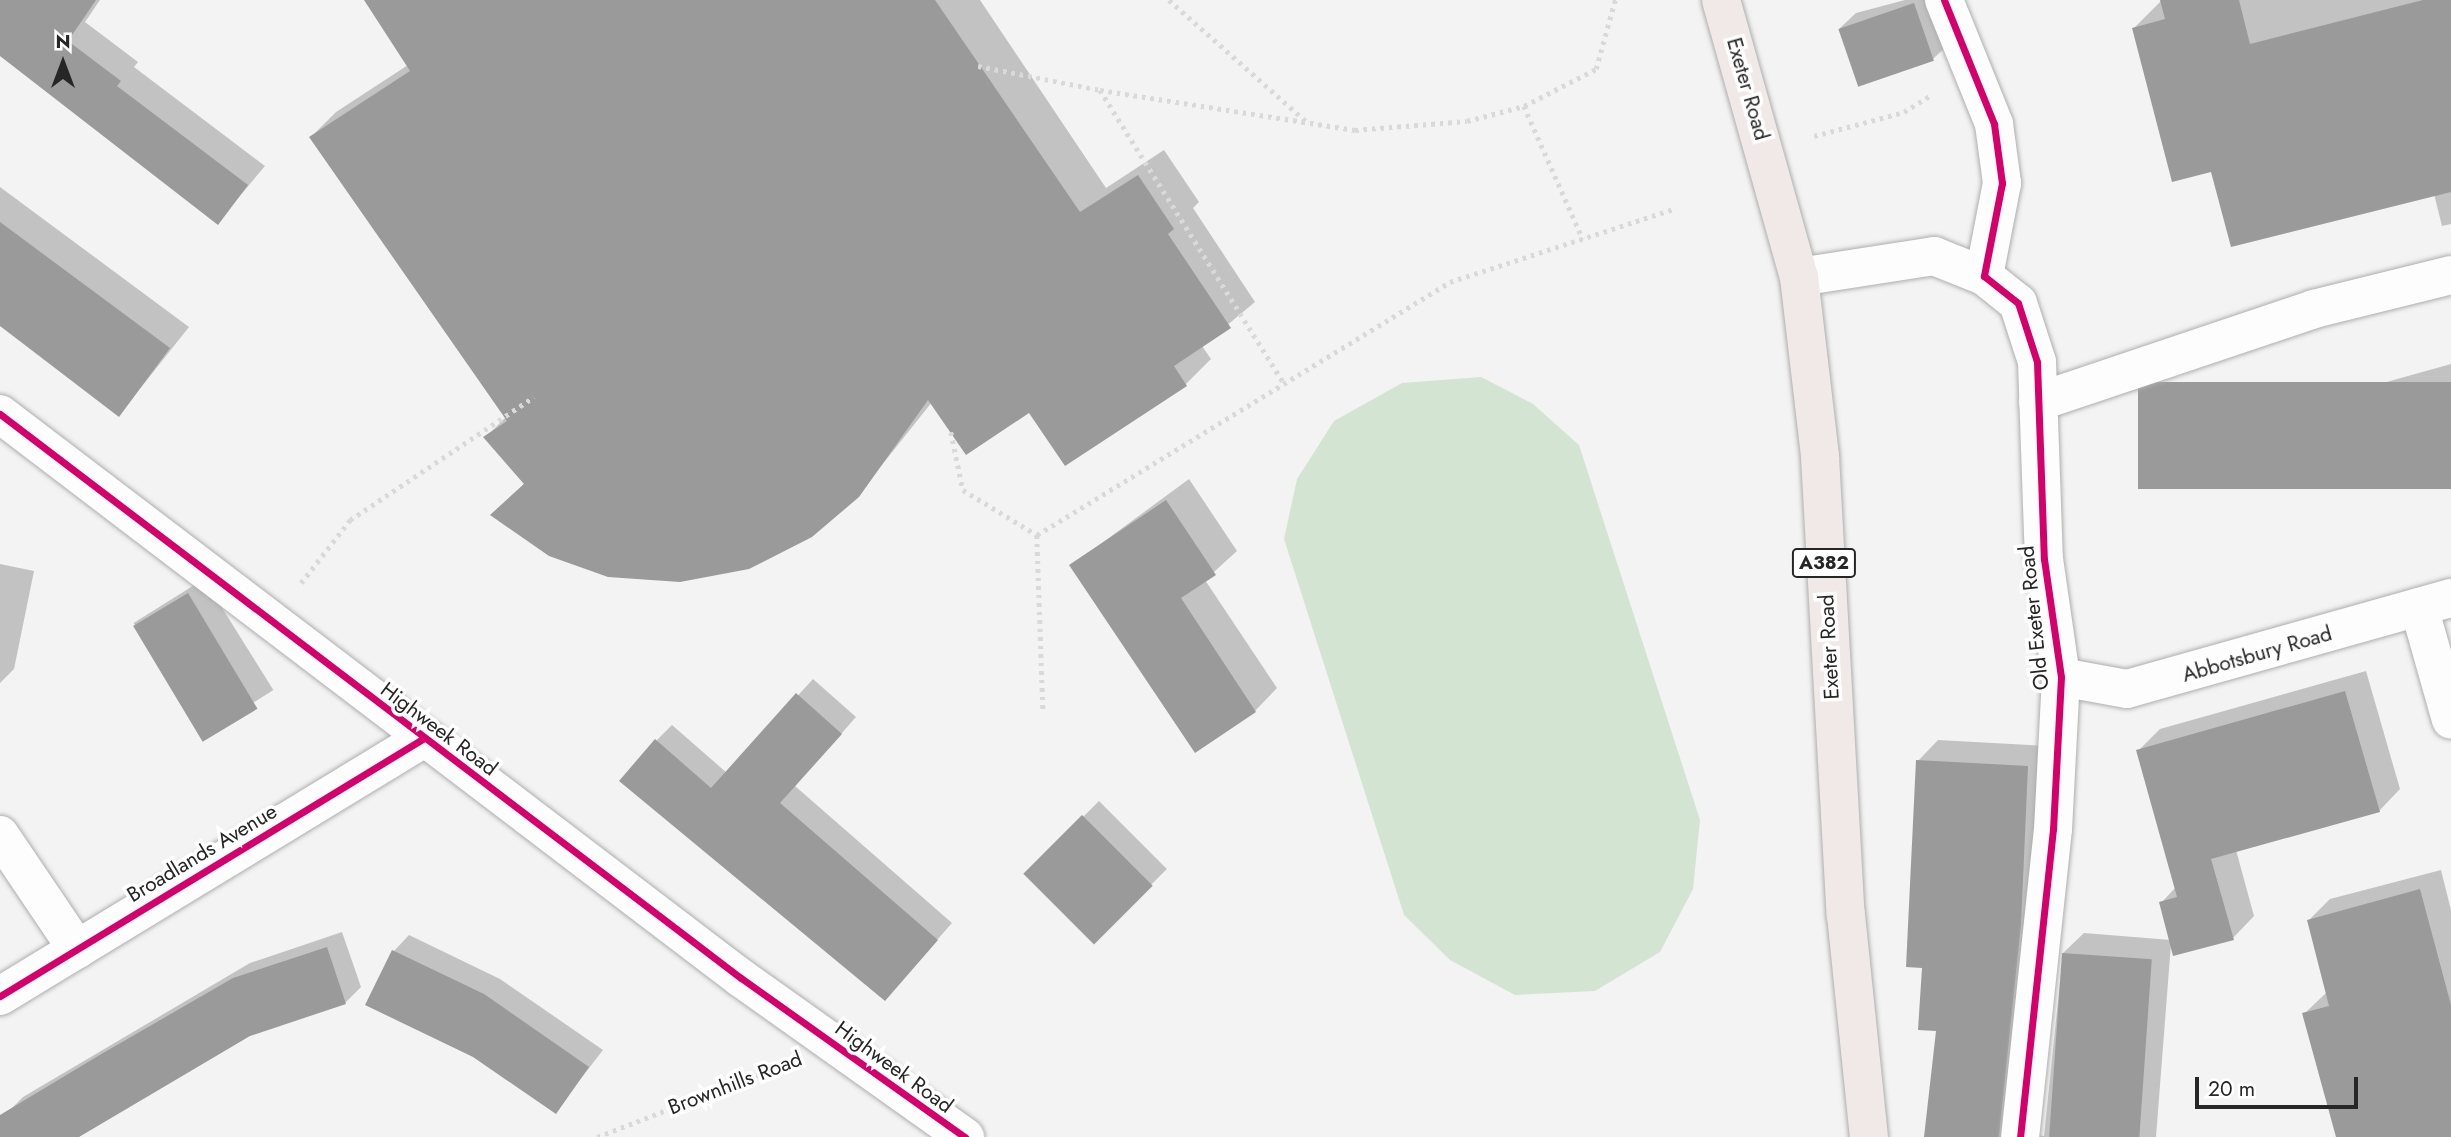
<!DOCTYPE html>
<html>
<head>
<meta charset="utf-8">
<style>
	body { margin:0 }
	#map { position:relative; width:2451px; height:1137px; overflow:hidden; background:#f3f3f3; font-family:Jost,sans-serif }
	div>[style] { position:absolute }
	.green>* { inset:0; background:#d4e4d3 }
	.shadow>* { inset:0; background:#0003; transform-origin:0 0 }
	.building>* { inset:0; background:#9a9a9a; transform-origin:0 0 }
	.path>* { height:4.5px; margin-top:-2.25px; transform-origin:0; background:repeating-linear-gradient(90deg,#d9d9d9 0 3.5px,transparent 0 8.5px) }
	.roads { filter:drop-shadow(0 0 2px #aeaeae) drop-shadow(0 0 2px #aeaeae) }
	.minor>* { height:38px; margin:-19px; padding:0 19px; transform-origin:19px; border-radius:19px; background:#fdfdfd }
	.major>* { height:38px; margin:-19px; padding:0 19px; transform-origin:19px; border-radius:19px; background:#f0e9e7 }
	.cycleway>* { height:7px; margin:-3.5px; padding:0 3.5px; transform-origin:3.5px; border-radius:3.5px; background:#d6006c }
	span { translate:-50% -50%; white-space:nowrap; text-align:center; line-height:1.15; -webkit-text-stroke:7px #fff; paint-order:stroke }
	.shield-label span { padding:2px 5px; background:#fff; border:2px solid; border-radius:5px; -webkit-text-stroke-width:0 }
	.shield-label { font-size:19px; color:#262626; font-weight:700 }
	.street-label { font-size:21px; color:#262626 }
	.north { position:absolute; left:28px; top:28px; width:70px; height:70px; -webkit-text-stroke:5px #fff; paint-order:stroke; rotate:0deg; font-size:19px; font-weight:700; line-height:28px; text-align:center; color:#262626 }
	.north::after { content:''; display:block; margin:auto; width:24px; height:32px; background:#262626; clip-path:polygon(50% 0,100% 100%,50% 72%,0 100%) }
	.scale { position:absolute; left:2195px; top:1077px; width:163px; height:32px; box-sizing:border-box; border:4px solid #262626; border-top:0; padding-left:9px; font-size:21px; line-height:24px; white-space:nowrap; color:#262626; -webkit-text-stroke:5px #fff; paint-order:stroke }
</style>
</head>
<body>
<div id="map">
	<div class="green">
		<div style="clip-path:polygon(1481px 377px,1533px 404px,1579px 445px,1700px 820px,1693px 889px,1660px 952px,1595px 991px,1515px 995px,1450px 960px,1404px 915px,1284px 539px,1297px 479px,1334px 421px,1402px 383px)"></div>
	</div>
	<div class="shadow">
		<div style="clip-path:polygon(0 0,100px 0,85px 22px,138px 62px,134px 67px,265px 166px,218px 222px,0 54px)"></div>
		<div style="clip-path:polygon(365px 0,980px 0,1106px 188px,1164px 150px,1199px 202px,1193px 208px,1255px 302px,1202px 346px,1211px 359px,1186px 384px,1065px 464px,1029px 410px,932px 402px,858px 495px,492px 514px,525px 483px,486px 437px,506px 417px,311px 137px,336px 112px,408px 65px)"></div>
		<div style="clip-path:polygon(1905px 0,1934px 0,1949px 44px,1933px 59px,1860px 85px,1840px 28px,1856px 13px)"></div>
		<div style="clip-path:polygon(2162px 0,2451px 0,2451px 224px,2442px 226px,2434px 194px,2133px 29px)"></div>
		<div style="clip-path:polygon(0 187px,189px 327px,119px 415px,0 324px)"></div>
		<div style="clip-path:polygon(2451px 364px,2451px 487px,2152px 467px,2179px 440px)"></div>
		<div style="clip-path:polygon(1189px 479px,1237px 551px,1205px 580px,1277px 688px,1255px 711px,1072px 565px)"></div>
		<div style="clip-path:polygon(0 564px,34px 571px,14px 669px,0 683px)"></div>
		<div style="left:204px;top:579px;width:131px;height:83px;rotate:58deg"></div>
		<div style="clip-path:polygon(2366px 671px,2400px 789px,2379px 811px,2236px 850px,2254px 916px,2233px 938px,2171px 944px,2156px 1137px,1926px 1137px,1938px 1029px,1924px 966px,1918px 761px,1938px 740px,2048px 746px,2027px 1134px,2044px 1136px,2063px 953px,2084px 933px,2171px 940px,2161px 903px,2176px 887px,2138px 751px,2160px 729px)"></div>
		<div style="clip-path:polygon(813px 679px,856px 717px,795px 786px,952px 923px,885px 999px,656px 741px,672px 725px,727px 773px)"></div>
		<div style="left:1099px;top:801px;width:96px;height:103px;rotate:45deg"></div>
		<div style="clip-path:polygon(2441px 870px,2451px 910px,2451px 1137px,2338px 1137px,2304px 1014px,2327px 992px,2309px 920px,2330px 899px)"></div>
		<div style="clip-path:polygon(342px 932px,361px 987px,345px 1003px,250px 1035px,76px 1137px,22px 1137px,7px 1113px,23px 1097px,250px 963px)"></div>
		<div style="clip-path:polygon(409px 935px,500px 979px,603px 1050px,555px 1112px,474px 1056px,367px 1004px,394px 951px)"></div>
	</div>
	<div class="building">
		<div style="clip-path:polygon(0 0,96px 0,68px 41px,121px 81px,117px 86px,248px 185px,218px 225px,0 56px)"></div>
		<div style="clip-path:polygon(364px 0,935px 0,1080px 212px,1138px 175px,1174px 229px,1168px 234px,1231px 328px,1174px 366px,1187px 386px,1065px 466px,1029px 413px,966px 455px,928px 400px,859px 497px,812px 537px,749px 569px,680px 582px,608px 577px,549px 556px,490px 515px,524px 484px,483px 437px,507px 421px,309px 137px,410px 71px)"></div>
		<div style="clip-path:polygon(2160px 0,2239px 0,2250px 44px,2423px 0,2451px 0,2451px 192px,2231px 247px,2211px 172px,2172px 182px,2132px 28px,2165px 19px)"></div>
		<div style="left:1914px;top:3px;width:61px;height:80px;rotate:71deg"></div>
		<div style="clip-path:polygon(0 222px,170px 348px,119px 417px,0 326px)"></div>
		<div style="left:2451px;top:382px;width:107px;height:313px;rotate:90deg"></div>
		<div style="clip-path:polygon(1166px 500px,1216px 575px,1181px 598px,1256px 712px,1195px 753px,1069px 565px)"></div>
		<div style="left:188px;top:593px;width:135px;height:64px;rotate:59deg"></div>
		<div style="clip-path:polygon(2345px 691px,2380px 812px,2211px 859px,2234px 940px,2173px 956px,2159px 902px,2177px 897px,2136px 750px)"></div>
		<div style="clip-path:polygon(796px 693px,842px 734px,780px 803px,938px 940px,885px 1001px,619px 781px,655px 739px,711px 788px)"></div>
		<div style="clip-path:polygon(1916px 760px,2028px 766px,2021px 925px,1999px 1137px,1924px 1137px,1936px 1031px,1918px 1030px,1922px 968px,1906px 967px)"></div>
		<div style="left:1082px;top:815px;width:100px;height:83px;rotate:45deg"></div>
		<div style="clip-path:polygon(2420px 889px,2451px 1005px,2451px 1137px,2336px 1137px,2302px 1013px,2329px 1006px,2307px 920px)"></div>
		<div style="clip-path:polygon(327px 947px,346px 1004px,250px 1036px,79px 1137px,0 1137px,0 1115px,98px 1056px,233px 978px)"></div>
		<div style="clip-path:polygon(392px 950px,484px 994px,589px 1067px,556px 1114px,473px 1057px,365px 1005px)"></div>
		<div style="left:2062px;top:953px;width:90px;height:185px;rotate:4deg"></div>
	</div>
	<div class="path">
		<div style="left:1169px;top:0;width:184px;rotate:41.5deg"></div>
		<div style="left:978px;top:66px;width:124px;rotate:11.1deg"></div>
		<div style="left:1100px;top:90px;width:346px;rotate:57.9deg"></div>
		<div style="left:1100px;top:90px;width:258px;rotate:8.9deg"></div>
		<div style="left:1355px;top:130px;width:112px;rotate:-4.6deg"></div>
		<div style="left:1467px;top:121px;width:59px;rotate:-14.7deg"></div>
		<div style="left:1524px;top:106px;width:81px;rotate:-27.2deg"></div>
		<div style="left:1596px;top:69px;width:72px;rotate:-74.6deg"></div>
		<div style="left:1524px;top:106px;width:145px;rotate:66.1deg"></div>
		<div style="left:1814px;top:136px;width:93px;rotate:-14.9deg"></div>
		<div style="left:1904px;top:112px;width:32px;rotate:-32deg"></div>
		<div style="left:951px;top:432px;width:59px;rotate:78.3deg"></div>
		<div style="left:963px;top:490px;width:87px;rotate:31.3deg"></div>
		<div style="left:1037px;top:535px;width:484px;rotate:-31.5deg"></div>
		<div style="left:1450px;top:282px;width:238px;rotate:-18.1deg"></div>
		<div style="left:1037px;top:535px;width:174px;rotate:88deg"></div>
		<div style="left:301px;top:583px;width:80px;rotate:-52.1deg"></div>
		<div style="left:350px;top:520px;width:221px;rotate:-33.8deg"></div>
		<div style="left:597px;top:1137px;width:196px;rotate:-21.2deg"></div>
	</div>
	<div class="roads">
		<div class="minor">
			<div style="left:1944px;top:0;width:134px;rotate:68deg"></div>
			<div style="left:1994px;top:124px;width:60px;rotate:82.3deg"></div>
			<div style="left:2002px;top:183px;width:95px;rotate:101deg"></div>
			<div style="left:1984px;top:276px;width:43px;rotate:38.5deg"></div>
			<div style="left:2018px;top:303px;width:62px;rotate:72.1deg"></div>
			<div style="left:2037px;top:362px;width:197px;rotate:88deg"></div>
			<div style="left:2044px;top:559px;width:119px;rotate:81.8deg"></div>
			<div style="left:2061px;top:677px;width:152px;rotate:93deg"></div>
			<div style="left:2053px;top:829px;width:310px;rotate:96.1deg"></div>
			<div style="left:1799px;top:277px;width:137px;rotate:-8.8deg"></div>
			<div style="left:1934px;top:256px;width:54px;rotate:21.8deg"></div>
			<div style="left:2038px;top:402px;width:291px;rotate:-18.6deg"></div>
			<div style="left:2314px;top:309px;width:141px;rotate:-13.9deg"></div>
			<div style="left:0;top:414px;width:931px;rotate:37.28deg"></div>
			<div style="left:741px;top:978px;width:275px;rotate:35.4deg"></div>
			<div style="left:2419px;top:607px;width:117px;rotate:74.2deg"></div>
			<div style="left:2061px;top:677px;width:67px;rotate:10.3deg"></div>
			<div style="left:2127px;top:689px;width:337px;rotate:-15.7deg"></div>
			<div style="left:0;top:835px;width:138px;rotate:56deg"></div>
			<div style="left:0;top:996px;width:494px;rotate:-31.3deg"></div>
		</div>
		<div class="major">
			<div style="left:1721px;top:0;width:288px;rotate:74.3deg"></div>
			<div style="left:1799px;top:277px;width:181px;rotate:83.3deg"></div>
			<div style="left:1820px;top:457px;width:459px;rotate:86.8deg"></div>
			<div style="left:1846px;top:915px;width:223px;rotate:84.1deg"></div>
		</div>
	</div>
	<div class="cycleway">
		<div style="left:1944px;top:0;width:134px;rotate:68deg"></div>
		<div style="left:1994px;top:124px;width:60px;rotate:82.3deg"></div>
		<div style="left:2002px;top:183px;width:95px;rotate:101deg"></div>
		<div style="left:1984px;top:276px;width:43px;rotate:38.5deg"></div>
		<div style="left:2018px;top:303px;width:62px;rotate:72.1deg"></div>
		<div style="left:2037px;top:362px;width:197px;rotate:88deg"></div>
		<div style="left:2044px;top:559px;width:119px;rotate:81.8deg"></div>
		<div style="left:2061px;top:677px;width:152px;rotate:93deg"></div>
		<div style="left:2053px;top:829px;width:310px;rotate:96.1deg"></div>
		<div style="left:0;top:414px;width:931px;rotate:37.28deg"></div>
		<div style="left:741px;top:978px;width:275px;rotate:35.4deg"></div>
		<div style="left:0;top:996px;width:494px;rotate:-31.3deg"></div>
	</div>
	<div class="shield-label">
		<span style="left:1824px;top:563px">A382</span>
	</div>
	<div class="street-label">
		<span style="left:1748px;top:89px;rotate:74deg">Exeter Road</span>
		<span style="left:2034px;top:618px;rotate:-96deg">Old Exeter Road</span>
		<span style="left:1829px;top:647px;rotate:-93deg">Exeter Road</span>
		<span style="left:2257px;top:654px;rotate:-16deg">Abbotsbury Road</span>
		<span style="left:439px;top:729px;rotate:37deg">Highweek Road</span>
		<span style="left:202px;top:853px;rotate:-31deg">Broadlands Avenue</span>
		<span style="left:894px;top:1067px;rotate:36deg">Highweek Road</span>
		<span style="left:735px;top:1083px;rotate:-21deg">Brownhills Road</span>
	</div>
	<div class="north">N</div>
	<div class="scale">20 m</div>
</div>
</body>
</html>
